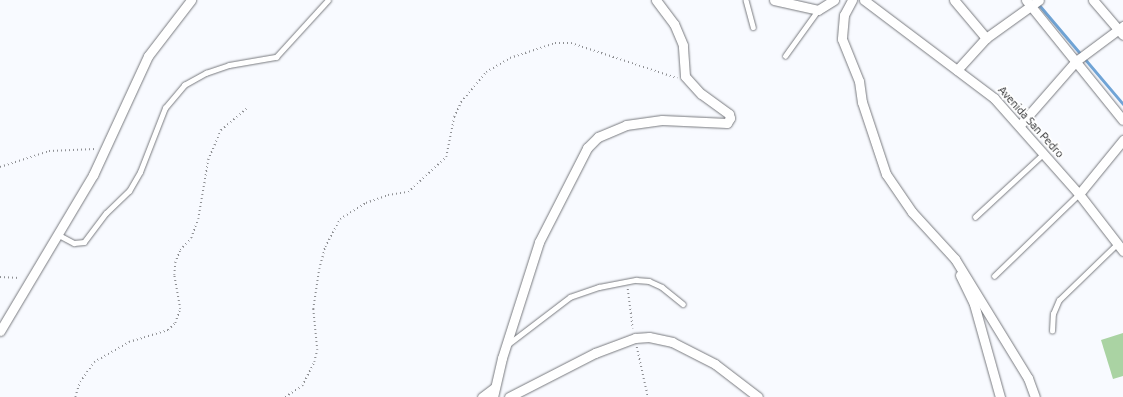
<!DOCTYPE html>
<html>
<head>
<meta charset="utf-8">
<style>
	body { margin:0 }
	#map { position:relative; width:1123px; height:397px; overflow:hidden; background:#f8faff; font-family:Ubuntu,sans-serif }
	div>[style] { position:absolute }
	.green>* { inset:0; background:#aad3a3 }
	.stream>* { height:3px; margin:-1.5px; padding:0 1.5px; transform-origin:1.5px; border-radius:1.5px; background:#70a4d6 }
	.path>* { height:1.5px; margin-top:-0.75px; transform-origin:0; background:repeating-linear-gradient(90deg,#8f9094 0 1px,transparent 0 4px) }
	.roads { filter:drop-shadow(0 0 1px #787a7f) drop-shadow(0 0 1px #787a7f) }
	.lane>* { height:4.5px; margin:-2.25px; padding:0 2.25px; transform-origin:2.25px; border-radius:2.25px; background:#fff }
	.street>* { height:9px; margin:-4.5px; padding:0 4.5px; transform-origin:4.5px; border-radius:4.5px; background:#fff }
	span { translate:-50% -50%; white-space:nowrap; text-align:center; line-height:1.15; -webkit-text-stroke:3.5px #fff; paint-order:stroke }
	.street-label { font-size:11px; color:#18191b }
</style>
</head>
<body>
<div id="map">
	<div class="green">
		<div style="clip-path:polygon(1123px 333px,1123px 376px,1113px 379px,1101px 340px)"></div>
	</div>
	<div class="stream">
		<div style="left:1039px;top:5px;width:130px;rotate:49.7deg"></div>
	</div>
	<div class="path">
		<div style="left:0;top:167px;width:52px;rotate:-18.1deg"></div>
		<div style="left:49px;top:151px;width:46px;rotate:-2.5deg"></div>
		<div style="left:0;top:277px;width:20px;rotate:3deg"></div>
		<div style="left:628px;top:289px;width:40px;rotate:82.9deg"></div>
		<div style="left:637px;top:347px;width:51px;rotate:77.6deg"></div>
		<div style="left:75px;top:397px;width:16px;rotate:-72deg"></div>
		<div style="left:80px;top:382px;width:24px;rotate:-55deg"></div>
		<div style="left:94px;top:362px;width:40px;rotate:-29.7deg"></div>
		<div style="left:129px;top:342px;width:41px;rotate:-17.1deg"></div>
		<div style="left:168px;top:330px;width:10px;rotate:-45deg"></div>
		<div style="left:175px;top:323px;width:15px;rotate:-70deg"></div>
		<div style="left:180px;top:309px;width:35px;rotate:-100deg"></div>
		<div style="left:174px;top:275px;width:12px;rotate:-85deg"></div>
		<div style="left:175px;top:263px;width:14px;rotate:-69deg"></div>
		<div style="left:180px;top:250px;width:16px;rotate:-47deg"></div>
		<div style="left:191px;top:238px;width:20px;rotate:-70deg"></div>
		<div style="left:198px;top:219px;width:60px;rotate:-80.4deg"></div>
		<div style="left:208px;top:160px;width:33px;rotate:-67deg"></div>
		<div style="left:221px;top:130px;width:34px;rotate:-40deg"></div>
		<div style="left:285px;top:397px;width:20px;rotate:-33deg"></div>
		<div style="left:302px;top:386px;width:27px;rotate:-63deg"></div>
		<div style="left:314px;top:362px;width:12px;rotate:-76deg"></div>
		<div style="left:317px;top:350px;width:41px;rotate:-95.6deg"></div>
		<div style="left:313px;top:309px;width:40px;rotate:-81.5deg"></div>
		<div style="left:319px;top:269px;width:23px;rotate:-75deg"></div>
		<div style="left:325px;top:247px;width:32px;rotate:-62deg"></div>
		<div style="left:340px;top:219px;width:31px;rotate:-32deg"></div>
		<div style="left:366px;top:203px;width:23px;rotate:-20deg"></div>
		<div style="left:388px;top:195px;width:20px;rotate:-9deg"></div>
		<div style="left:408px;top:192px;width:52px;rotate:-42.6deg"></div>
		<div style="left:446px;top:157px;width:41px;rotate:-78.7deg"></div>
		<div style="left:454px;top:117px;width:17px;rotate:-65deg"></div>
		<div style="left:461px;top:102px;width:39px;rotate:-50deg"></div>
		<div style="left:486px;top:72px;width:28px;rotate:-30deg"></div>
		<div style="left:510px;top:58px;width:47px;rotate:-18.4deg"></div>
		<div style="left:555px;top:43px;width:16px"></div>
		<div style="left:571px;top:43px;width:112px;rotate:18.3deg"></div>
	</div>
	<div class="roads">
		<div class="lane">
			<div style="left:746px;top:0;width:28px;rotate:75deg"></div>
			<div style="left:785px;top:56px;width:57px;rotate:-54.3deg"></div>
			<div style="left:975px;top:217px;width:94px;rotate:-42.8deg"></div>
			<div style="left:59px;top:235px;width:17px;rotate:28deg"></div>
			<div style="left:74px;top:243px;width:10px;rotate:-6deg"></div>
			<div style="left:84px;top:242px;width:36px;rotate:-53deg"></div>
			<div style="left:106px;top:213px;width:32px;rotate:-44deg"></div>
			<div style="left:129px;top:191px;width:22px;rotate:-60deg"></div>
			<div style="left:140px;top:172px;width:69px;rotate:-68.7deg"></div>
			<div style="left:165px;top:108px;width:30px;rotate:-50deg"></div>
			<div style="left:184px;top:85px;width:25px;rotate:-29deg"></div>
			<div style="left:206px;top:73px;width:24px;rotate:-19deg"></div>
			<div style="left:229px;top:65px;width:48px;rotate:-9.7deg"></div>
			<div style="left:276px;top:57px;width:77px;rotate:-47.6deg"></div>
			<div style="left:994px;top:276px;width:118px;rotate:-44deg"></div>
			<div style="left:1052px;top:331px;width:17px;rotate:-87deg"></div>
			<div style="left:1053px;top:314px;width:15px;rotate:-67deg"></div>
			<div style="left:1059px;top:300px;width:81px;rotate:-44deg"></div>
			<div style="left:507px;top:345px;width:79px;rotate:-37.3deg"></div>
			<div style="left:570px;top:297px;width:31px;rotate:-19deg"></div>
			<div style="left:599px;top:287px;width:38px;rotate:-11deg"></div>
			<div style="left:636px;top:280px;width:13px;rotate:4deg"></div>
			<div style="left:649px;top:281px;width:14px;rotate:25deg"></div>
			<div style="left:662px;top:287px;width:27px;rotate:39deg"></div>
		</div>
		<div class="street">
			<div style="left:774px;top:0;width:45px;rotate:12.8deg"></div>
			<div style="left:818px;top:10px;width:19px;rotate:-32deg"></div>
			<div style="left:852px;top:0;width:17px;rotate:118deg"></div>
			<div style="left:844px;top:15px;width:24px;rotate:95deg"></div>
			<div style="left:842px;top:39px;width:45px;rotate:68deg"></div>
			<div style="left:859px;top:81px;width:21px;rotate:82deg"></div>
			<div style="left:862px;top:102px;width:76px;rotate:71.6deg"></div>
			<div style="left:886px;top:174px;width:46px;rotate:55.6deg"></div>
			<div style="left:912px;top:212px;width:64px;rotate:47.5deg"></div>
			<div style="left:955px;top:259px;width:140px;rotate:58.5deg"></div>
			<div style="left:1028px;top:378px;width:20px;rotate:70deg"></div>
			<div style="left:864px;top:0;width:163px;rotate:37deg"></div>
			<div style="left:994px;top:98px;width:128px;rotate:48.5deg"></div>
			<div style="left:1079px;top:194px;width:72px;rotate:52.3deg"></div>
			<div style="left:954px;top:0;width:50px;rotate:49.9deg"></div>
			<div style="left:1026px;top:0;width:154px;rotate:51.1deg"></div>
			<div style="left:1093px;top:0;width:46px;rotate:49.4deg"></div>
			<div style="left:957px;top:70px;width:43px;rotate:-47.8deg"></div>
			<div style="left:986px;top:38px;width:65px;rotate:-35.6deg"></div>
			<div style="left:1020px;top:125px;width:85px;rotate:-48.8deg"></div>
			<div style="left:1076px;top:61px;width:59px;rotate:-36.7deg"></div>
			<div style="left:1079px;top:194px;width:70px;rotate:-50.8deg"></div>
			<div style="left:960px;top:275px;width:32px;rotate:64deg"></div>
			<div style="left:974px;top:304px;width:97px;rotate:74.4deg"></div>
			<div style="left:0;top:331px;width:182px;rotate:-59.2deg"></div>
			<div style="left:93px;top:175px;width:131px;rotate:-65.2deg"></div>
			<div style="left:148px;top:56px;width:71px;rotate:-52.5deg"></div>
			<div style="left:482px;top:397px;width:15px;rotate:-37deg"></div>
			<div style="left:493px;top:397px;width:40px;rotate:-77deg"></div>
			<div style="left:502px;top:358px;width:122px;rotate:-72.3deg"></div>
			<div style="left:539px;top:242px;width:106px;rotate:-62.9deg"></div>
			<div style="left:587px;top:148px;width:16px;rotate:-45deg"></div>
			<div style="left:598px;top:137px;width:30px;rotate:-23deg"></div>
			<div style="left:626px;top:125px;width:36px;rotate:-8deg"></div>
			<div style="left:662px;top:120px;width:65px;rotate:2.6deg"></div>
			<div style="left:727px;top:123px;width:6px;rotate:-59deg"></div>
			<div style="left:730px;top:118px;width:4px;rotate:-104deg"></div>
			<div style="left:729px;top:114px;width:34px;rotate:-144deg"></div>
			<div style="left:701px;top:94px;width:24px;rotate:-132deg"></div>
			<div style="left:685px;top:76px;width:31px;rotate:-94deg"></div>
			<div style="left:683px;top:45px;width:23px;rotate:-113deg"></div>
			<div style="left:674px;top:24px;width:30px;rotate:-127deg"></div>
			<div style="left:509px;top:397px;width:97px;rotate:-27.1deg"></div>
			<div style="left:595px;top:353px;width:43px;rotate:-20.6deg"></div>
			<div style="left:635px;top:338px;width:14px;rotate:-4deg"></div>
			<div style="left:649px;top:337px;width:24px;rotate:12deg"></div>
			<div style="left:672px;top:342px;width:48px;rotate:27.1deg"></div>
			<div style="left:715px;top:364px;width:54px;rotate:37.5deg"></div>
		</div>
	</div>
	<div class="street-label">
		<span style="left:1031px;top:122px;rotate:48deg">Avenida San Pedro</span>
	</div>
</div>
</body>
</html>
